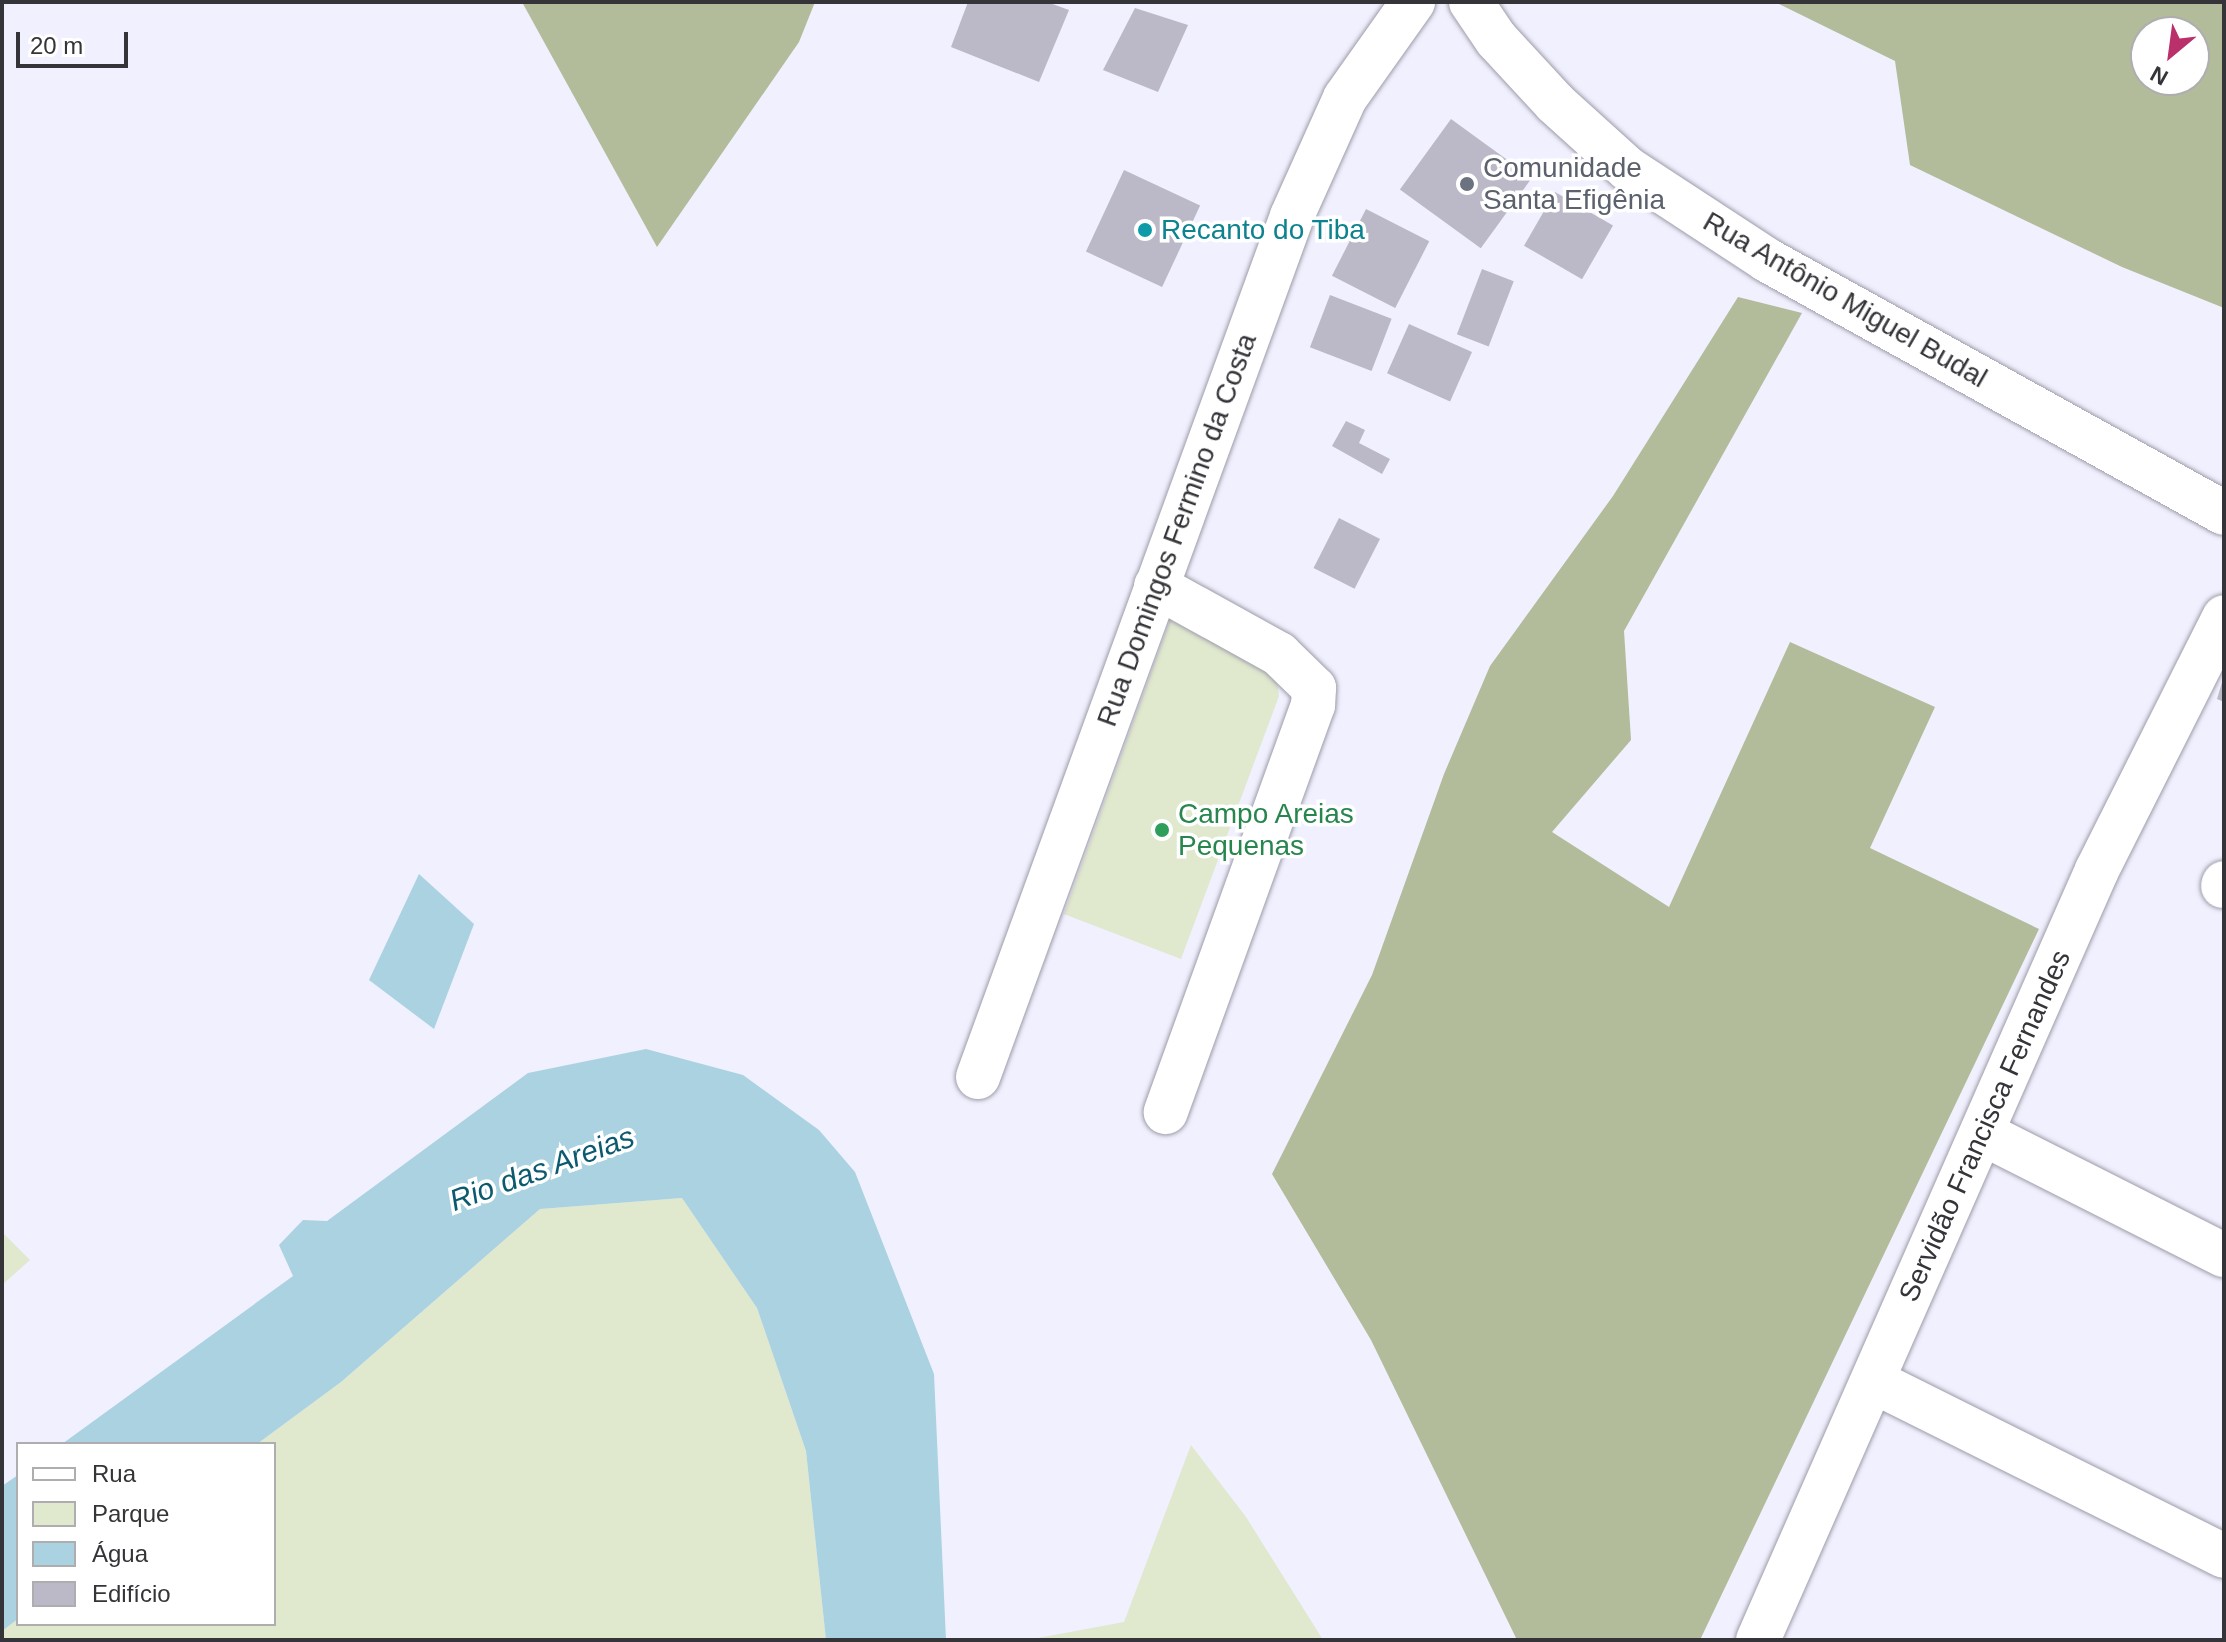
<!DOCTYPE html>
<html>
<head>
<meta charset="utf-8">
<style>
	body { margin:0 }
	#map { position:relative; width:2226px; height:1642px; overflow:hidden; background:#f1f0fe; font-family:Helvetica,sans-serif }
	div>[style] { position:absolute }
	.green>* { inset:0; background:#e0e8ce }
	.forest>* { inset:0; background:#b2bb9a }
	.water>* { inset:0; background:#aad2e0 }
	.building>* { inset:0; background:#bbb9c7; transform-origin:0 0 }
	.roads { filter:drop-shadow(0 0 2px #9d9ca9) drop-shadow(0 0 2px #9d9ca9) }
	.minor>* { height:44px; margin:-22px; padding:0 22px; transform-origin:22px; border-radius:22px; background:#fff }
	.dots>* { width:22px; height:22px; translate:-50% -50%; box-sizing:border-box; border:4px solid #fff; border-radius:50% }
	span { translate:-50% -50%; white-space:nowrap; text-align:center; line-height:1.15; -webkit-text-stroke:7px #fff; paint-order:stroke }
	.worship-label { font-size:28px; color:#5b616d }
	.left { translate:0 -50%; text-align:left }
	.culture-label { font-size:28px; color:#0d838f }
	.street-label { font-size:28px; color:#343439 }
	.leisure-label { font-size:28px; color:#27864d }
	.water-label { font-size:30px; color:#0c5a6f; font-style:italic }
	.frame { position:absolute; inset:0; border:4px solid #343439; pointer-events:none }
	.legend { position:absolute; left:16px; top:1442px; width:260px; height:184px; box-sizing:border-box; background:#fff; border:2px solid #aeaeb0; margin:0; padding:10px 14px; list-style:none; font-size:24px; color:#343439 }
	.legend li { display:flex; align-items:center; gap:16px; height:40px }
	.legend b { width:40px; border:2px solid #aeaeb0 }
	.north { position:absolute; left:2130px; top:16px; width:80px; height:80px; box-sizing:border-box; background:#fff; border:2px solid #aeaeb0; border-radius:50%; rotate:209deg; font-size:22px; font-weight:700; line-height:32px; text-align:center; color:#343439 }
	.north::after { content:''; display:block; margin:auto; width:28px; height:36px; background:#ba306b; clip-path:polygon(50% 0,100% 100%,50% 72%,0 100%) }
	.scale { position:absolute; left:16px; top:32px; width:112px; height:36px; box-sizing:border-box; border:4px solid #343439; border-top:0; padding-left:10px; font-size:24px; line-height:28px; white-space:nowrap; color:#343439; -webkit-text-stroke:6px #fff; paint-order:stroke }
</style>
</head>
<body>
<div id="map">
	<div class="green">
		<div style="clip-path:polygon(1170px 620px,1265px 670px,1277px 680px,1279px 696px,1181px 959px,1064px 914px)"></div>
		<div style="clip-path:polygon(682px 1198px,757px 1308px,806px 1451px,826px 1640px,2px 1640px,2px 1631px,18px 1619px,18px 1624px,274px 1624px,274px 1444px,257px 1444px,341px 1382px,540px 1209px)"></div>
		<div style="clip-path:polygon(2px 1232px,30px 1260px,2px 1285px)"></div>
		<div style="clip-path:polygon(1191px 1445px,1246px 1517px,1323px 1640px,1027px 1640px,1124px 1622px)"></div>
	</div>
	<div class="forest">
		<div style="clip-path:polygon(522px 2px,815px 2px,799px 42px,657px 247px)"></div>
		<div style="clip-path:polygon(evenodd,1775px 2px,2224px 2px,2224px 308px,2122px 267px,1910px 165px,1895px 61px,1775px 2px,2146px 32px,2194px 32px,2194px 80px,2146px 80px,2146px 32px)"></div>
		<div style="clip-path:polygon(1738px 297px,1802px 313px,1624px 631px,1631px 740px,1552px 832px,1669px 907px,1790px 642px,1935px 707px,1870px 848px,2039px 929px,1700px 1640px,1517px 1640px,1371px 1340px,1272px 1174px,1372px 975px,1444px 774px,1490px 666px,1613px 496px)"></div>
	</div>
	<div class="water">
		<div style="clip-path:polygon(419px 874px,474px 924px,434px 1029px,369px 980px)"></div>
		<div style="clip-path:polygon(646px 1049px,743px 1075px,819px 1130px,855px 1172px,934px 1374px,946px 1640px,826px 1640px,806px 1451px,757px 1308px,682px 1198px,540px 1209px,341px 1382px,257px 1444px,62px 1444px,293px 1276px,279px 1245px,303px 1220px,327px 1221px,528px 1073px)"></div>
		<div style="clip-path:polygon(18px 1475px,18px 1619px,2px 1631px,2px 1486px)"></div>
	</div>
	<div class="building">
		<div style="clip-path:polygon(968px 2px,1047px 2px,1069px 10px,1039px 82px,951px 47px)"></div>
		<div style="clip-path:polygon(1135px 8px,1188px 25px,1158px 92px,1103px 70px)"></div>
		<div style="left:1451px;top:119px;width:100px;height:87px;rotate:36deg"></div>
		<div style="left:1124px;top:170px;width:84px;height:90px;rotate:25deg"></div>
		<div style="left:1555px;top:192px;width:67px;height:62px;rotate:30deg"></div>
		<div style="left:1366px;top:209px;width:71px;height:75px;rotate:27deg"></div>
		<div style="left:1482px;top:269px;width:34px;height:70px;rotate:21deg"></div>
		<div style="left:1330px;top:295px;width:66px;height:56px;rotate:21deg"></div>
		<div style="left:1409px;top:324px;width:69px;height:54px;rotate:24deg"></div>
		<div style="clip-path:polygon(1346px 421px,1365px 430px,1359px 443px,1390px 459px,1382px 474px,1332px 446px)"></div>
		<div style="left:1339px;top:518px;width:46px;height:56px;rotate:27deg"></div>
		<div style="clip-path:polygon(2223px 679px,2224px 679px,2224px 702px,2217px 699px)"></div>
	</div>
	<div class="roads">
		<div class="minor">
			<div style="left:1471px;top:2px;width:45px;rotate:56deg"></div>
			<div style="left:1496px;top:39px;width:87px;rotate:47.3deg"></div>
			<div style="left:1555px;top:103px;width:98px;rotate:42.1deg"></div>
			<div style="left:1628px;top:169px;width:166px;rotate:33.2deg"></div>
			<div style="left:1767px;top:260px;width:522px;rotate:28.97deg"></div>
			<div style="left:1156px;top:586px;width:141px;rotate:28.9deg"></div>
			<div style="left:1279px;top:654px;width:49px;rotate:44.2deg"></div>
			<div style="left:1314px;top:688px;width:17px;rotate:93deg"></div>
			<div style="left:1313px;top:705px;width:433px;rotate:109.9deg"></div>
			<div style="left:2223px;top:886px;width:3px;rotate:-72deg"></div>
			<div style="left:978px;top:1077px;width:916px;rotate:-69.96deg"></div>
			<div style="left:1292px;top:216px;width:129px;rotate:-65.8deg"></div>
			<div style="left:1345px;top:98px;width:118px;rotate:-54.7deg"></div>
			<div style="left:1982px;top:1133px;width:271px;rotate:26.8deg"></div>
			<div style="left:1873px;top:1381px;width:392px;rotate:26.5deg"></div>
			<div style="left:1758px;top:1640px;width:841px;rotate:-66.24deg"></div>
			<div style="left:2097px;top:870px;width:283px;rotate:-63.3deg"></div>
		</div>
	</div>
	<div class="dots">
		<div style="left:1467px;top:184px;background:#6b7280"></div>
		<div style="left:1145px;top:230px;background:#0f9aa8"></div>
		<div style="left:1162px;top:830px;background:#2e9e5b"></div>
	</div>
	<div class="worship-label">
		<span class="left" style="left:1483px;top:184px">Comunidade<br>Santa Efigênia</span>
	</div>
	<div class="culture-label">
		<span class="left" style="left:1161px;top:230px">Recanto do Tiba</span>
	</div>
	<div class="street-label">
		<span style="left:1845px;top:300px;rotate:30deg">Rua Antônio Miguel Budal</span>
		<span style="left:1177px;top:530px;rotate:-70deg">Rua Domingos Fermino da Costa</span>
		<span style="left:1985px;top:1126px;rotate:-66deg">Servidão Francisca Fernandes</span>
	</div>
	<div class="leisure-label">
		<span class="left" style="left:1178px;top:830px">Campo Areias<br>Pequenas</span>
	</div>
	<div class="water-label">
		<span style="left:542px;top:1169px;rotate:-20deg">Rio das Areias</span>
	</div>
	<div class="frame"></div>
	<ul class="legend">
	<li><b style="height:10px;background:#fff"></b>Rua</li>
	<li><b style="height:22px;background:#e0e8ce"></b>Parque</li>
	<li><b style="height:22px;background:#aad2e0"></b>Água</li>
	<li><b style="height:22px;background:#bbb9c7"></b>Edifício</li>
	</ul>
	<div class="north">N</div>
	<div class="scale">20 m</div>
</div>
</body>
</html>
